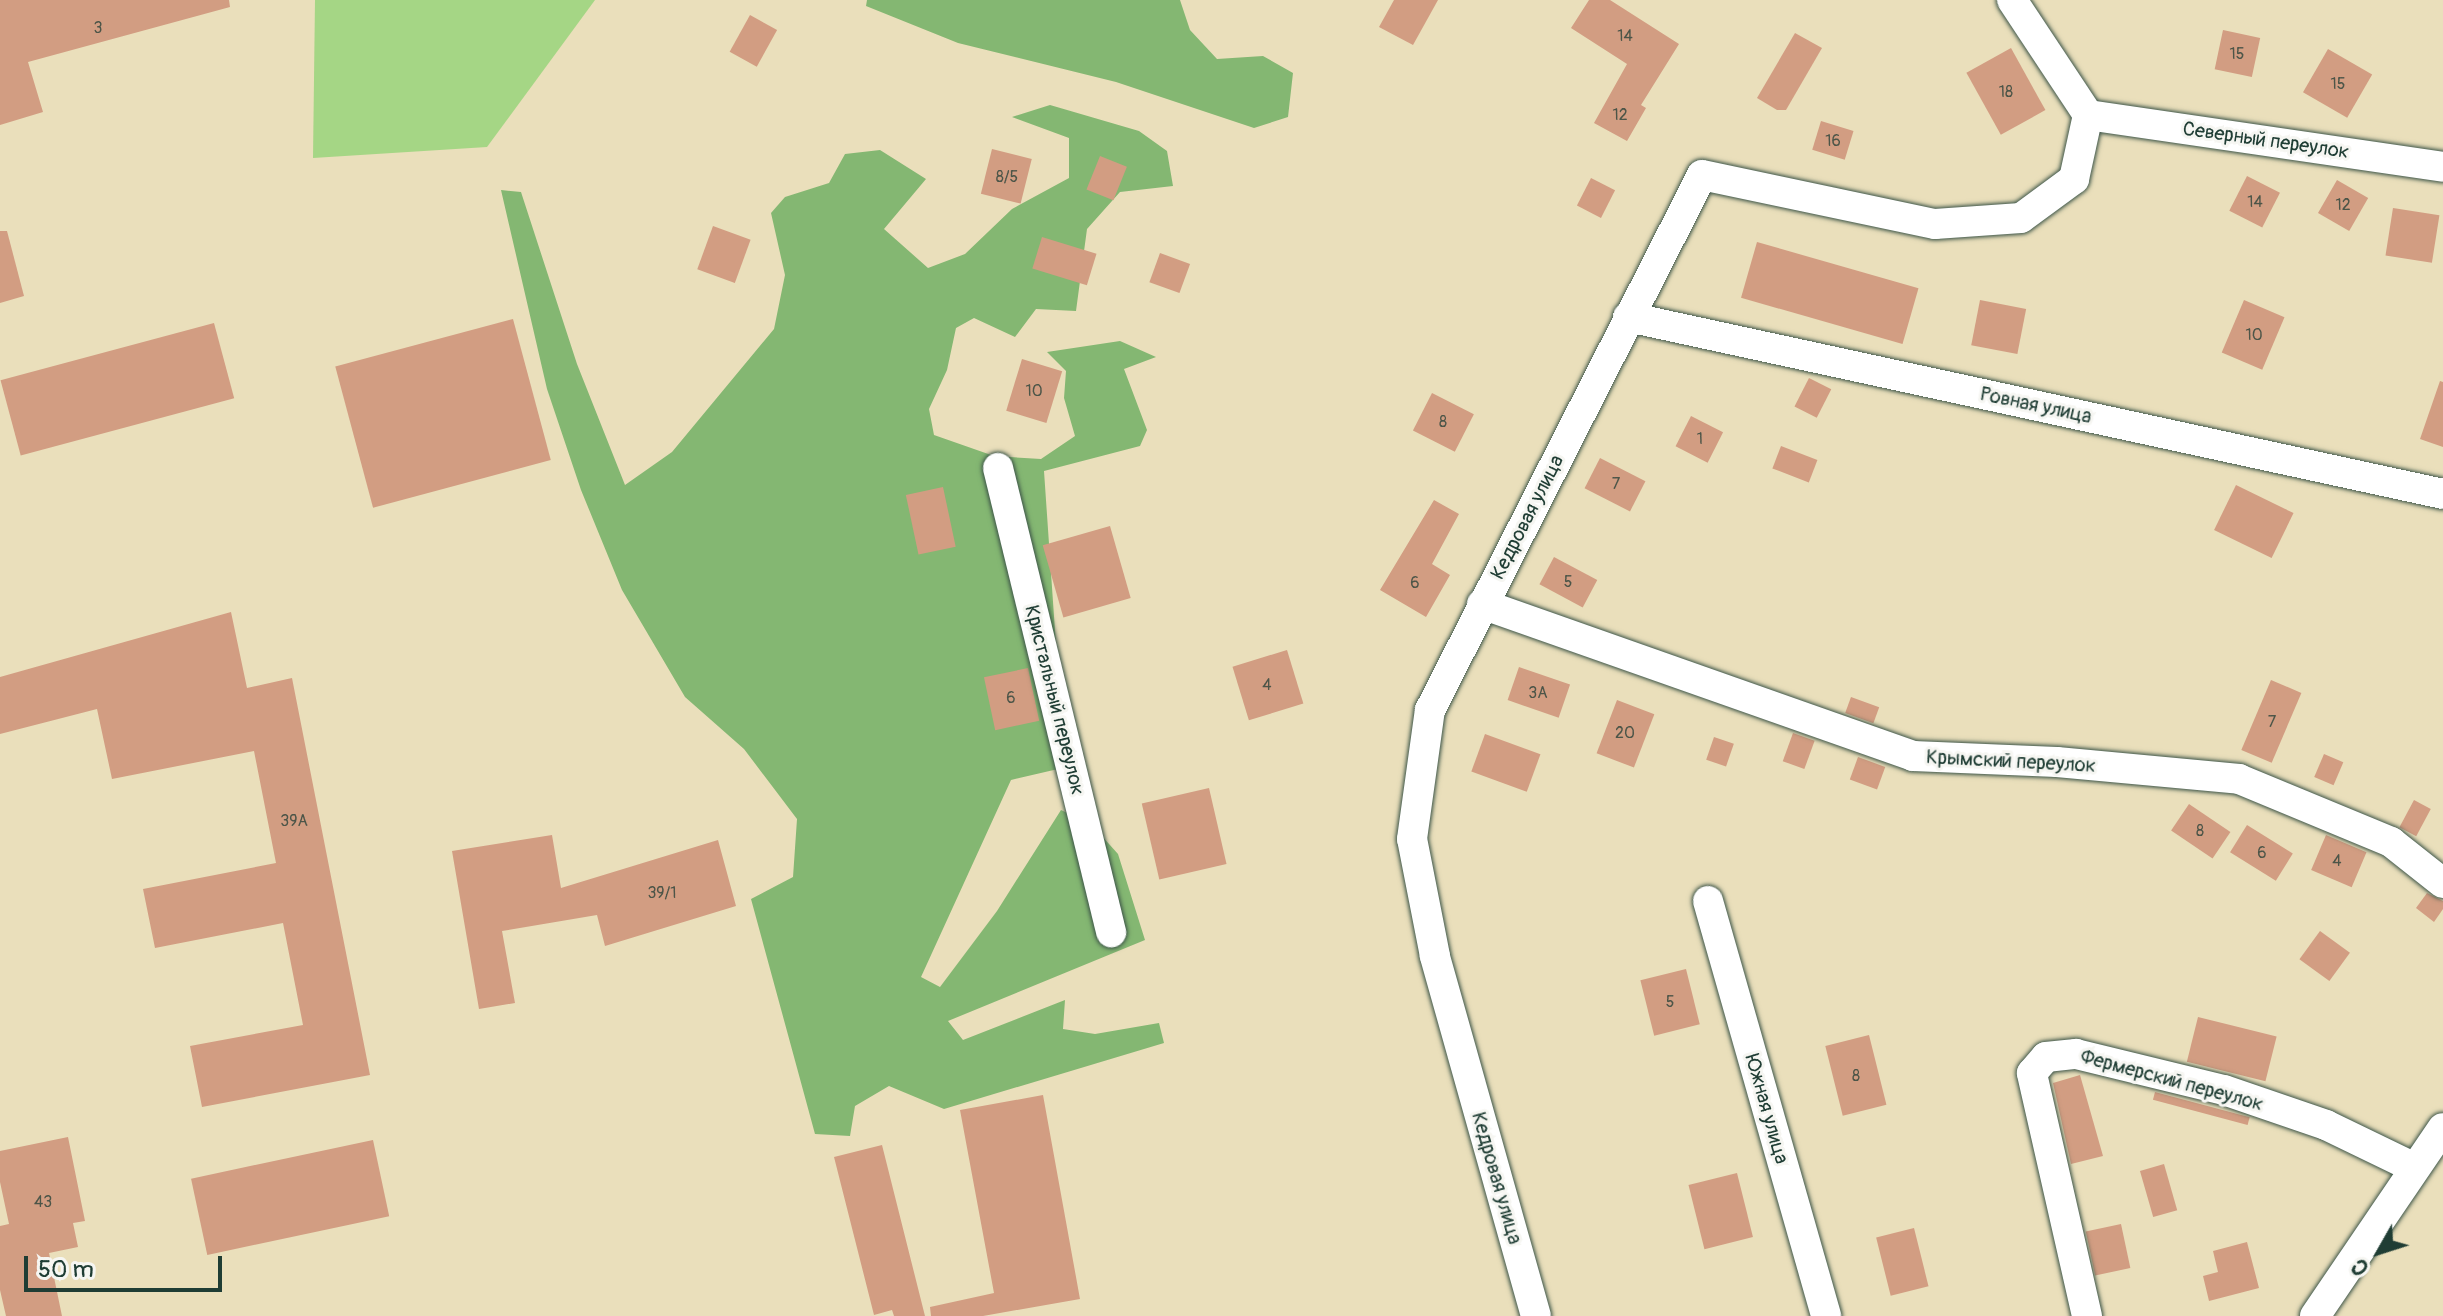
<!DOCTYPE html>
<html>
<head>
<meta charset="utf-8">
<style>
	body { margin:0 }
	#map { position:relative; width:2443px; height:1316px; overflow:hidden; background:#eadfbb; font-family:Pangolin,sans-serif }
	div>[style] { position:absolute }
	.green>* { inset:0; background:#a5d685 }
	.forest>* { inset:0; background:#84b772 }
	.building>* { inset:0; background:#d29d82; transform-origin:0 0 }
	.roads { filter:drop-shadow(0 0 2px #3d5548) drop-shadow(0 0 2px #3d5548) }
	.minor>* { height:30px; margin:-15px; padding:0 15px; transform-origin:15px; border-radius:15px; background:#fff }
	span { translate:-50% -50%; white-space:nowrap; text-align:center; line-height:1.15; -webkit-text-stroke:6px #f6f6f2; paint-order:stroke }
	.number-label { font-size:16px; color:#4c5548 }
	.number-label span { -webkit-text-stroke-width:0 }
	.street-label { font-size:20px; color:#1f3d34 }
	.north { position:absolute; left:2339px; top:1212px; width:80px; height:80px; -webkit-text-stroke:6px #f6f6f2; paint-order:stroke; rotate:231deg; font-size:22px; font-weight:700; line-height:32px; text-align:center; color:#1f3d34 }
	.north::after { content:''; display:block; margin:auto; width:28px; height:36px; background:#1f3d34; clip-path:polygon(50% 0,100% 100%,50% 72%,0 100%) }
	.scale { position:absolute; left:24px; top:1256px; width:198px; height:36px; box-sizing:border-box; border:4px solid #1f3d34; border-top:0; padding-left:10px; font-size:24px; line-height:28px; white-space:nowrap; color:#1f3d34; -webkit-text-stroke:6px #f6f6f2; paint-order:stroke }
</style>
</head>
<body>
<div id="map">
	<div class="green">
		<div style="clip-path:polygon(315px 0,595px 0,487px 147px,313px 158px)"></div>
	</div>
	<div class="forest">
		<div style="clip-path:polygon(867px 0,1180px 0,1190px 30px,1217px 59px,1263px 56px,1293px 73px,1288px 117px,1254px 128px,1116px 82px,958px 43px,866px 6px)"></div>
		<div style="clip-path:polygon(1050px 105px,1139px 131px,1167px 151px,1173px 186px,1120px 192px,1087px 229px,1076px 311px,1036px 309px,1015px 337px,974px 318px,956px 328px,947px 370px,929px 409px,934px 435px,994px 456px,1041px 459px,1075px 436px,1064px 398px,1066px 371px,1047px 352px,1120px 341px,1156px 357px,1124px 369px,1147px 430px,1140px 446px,1044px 471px,1059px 689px,1071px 766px,1011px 780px,921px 977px,940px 987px,997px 911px,1061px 810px,1092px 825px,1118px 854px,1145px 940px,948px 1021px,963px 1040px,1065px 1000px,1063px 1029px,1095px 1034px,1159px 1023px,1164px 1043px,944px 1109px,889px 1086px,855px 1106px,850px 1136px,815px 1134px,751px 899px,793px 877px,797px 819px,744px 749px,685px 697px,622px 590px,581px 490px,547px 389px,501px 190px,521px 192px,577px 364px,625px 485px,672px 452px,774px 329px,785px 275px,771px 213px,785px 197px,829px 183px,845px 154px,880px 150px,926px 179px,884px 229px,928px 268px,965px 254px,1012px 209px,1069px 178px,1069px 138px,1012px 117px)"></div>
	</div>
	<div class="building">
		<div style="clip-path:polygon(0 0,229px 0,230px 7px,28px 62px,43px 112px,0 125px)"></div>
		<div style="clip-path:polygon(1394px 0,1438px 0,1413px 45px,1379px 27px)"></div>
		<div style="clip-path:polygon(1589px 0,1610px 0,1679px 44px,1641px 105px,1646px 108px,1627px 141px,1594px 123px,1627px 64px,1571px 28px)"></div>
		<div style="left:750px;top:15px;width:31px;height:42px;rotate:29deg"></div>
		<div style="left:2223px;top:30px;width:38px;height:40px;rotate:12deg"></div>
		<div style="clip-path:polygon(1795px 33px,1822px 48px,1786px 110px,1777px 110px,1757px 98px)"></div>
		<div style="left:2011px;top:48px;width:71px;height:51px;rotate:61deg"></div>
		<div style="left:2328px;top:49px;width:51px;height:50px;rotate:30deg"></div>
		<div style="left:1821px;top:121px;width:34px;height:30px;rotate:17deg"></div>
		<div style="left:992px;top:149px;width:41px;height:46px;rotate:14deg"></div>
		<div style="left:1100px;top:156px;width:29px;height:36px;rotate:22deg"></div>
		<div style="left:2247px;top:176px;width:37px;height:39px;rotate:27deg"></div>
		<div style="left:1591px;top:178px;width:27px;height:31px;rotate:27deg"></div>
		<div style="left:2337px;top:180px;width:36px;height:38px;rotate:30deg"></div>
		<div style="left:2393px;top:208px;width:47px;height:48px;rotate:9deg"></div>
		<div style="left:713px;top:226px;width:40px;height:46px;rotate:20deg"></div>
		<div style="clip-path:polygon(0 231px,7px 231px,24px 296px,0 303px)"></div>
		<div style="left:1042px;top:237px;width:57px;height:33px;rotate:17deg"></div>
		<div style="left:1757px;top:242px;width:168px;height:58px;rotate:16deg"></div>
		<div style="left:1160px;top:253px;width:32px;height:31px;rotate:20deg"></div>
		<div style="left:1980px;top:300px;width:47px;height:46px;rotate:11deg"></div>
		<div style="left:2244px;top:300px;width:44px;height:57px;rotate:23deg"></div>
		<div style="left:513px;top:319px;width:146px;height:184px;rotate:75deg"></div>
		<div style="left:214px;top:323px;width:78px;height:221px;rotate:75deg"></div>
		<div style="left:1022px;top:359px;width:42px;height:54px;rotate:17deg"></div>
		<div style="left:1809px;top:378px;width:25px;height:32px;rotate:27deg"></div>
		<div style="clip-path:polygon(2440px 381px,2443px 382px,2443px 447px,2420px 439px)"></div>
		<div style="left:1432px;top:393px;width:47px;height:42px;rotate:27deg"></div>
		<div style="left:1691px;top:416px;width:36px;height:34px;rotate:27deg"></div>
		<div style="left:1781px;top:446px;width:39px;height:24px;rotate:21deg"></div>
		<div style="left:1600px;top:458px;width:51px;height:34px;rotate:27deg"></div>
		<div style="left:2236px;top:485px;width:64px;height:50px;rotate:26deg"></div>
		<div style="left:943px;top:487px;width:61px;height:38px;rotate:78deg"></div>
		<div style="clip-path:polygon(1434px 500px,1459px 514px,1432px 564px,1450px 575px,1426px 617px,1380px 590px)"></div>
		<div style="left:1110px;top:526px;width:75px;height:70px;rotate:74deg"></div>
		<div style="left:1554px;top:557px;width:49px;height:31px;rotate:28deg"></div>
		<div style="clip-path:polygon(231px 612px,247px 688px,292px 678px,370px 1075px,202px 1107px,190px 1046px,303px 1025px,283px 923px,155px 948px,143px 889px,276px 863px,254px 751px,112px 779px,97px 709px,0 734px,0 677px)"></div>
		<div style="left:1287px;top:650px;width:56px;height:57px;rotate:73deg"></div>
		<div style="left:1519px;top:667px;width:54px;height:35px;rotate:19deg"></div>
		<div style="left:1028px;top:668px;width:54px;height:45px;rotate:78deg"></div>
		<div style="left:2271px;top:680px;width:33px;height:76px;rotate:23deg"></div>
		<div style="left:1851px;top:697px;width:30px;height:17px;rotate:20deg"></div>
		<div style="left:1617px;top:700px;width:40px;height:57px;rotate:21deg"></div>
		<div style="left:1793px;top:733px;width:23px;height:30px;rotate:20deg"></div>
		<div style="left:1485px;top:734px;width:59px;height:40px;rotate:20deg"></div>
		<div style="left:1714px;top:737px;width:21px;height:24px;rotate:19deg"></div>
		<div style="left:2324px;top:754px;width:21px;height:25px;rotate:23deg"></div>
		<div style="left:1858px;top:757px;width:29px;height:24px;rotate:20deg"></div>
		<div style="left:1209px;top:788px;width:78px;height:69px;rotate:77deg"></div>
		<div style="left:2414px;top:800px;width:19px;height:31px;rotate:28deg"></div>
		<div style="left:2189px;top:804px;width:50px;height:32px;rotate:34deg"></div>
		<div style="left:2247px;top:825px;width:54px;height:32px;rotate:32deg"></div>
		<div style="clip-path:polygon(552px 835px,561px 888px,718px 840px,736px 906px,605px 946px,597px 915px,502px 931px,515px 1003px,479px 1009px,452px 851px)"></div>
		<div style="left:2326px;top:835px;width:44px;height:38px;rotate:23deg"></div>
		<div style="clip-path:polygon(2427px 893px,2443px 901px,2443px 909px,2434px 922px,2416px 908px)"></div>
		<div style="left:2320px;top:931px;width:37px;height:35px;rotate:36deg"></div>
		<div style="left:1686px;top:969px;width:57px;height:47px;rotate:76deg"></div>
		<div style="left:2198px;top:1017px;width:81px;height:46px;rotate:14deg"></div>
		<div style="left:1869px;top:1035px;width:72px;height:45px;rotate:76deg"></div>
		<div style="clip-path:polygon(2080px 1075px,2103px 1156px,2071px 1164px,2053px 1083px)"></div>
		<div style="left:2155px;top:1092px;width:98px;height:8px;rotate:15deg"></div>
		<div style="clip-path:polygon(1043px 1095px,1080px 1299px,983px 1316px,931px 1316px,930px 1307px,994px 1293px,960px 1110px)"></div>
		<div style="clip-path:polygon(68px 1137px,85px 1221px,73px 1223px,78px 1247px,49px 1253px,62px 1316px,6px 1316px,0 1290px,0 1226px,9px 1224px,0 1182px,0 1151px)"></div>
		<div style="left:373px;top:1140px;width:78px;height:186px;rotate:78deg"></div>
		<div style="clip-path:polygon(882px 1145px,925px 1316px,894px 1316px,892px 1310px,874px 1315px,834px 1157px)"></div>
		<div style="left:2164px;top:1164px;width:48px;height:25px;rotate:74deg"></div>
		<div style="left:1737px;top:1173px;width:66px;height:50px;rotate:76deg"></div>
		<div style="left:2121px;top:1224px;width:45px;height:36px;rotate:78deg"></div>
		<div style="left:1914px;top:1228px;width:60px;height:39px;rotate:76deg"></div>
		<div style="clip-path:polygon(2247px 1242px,2259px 1288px,2209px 1301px,2203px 1276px,2218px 1272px,2213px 1251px)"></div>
	</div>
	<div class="roads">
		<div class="minor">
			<div style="left:2012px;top:0;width:138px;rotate:56.5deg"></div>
			<div style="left:2088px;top:115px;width:359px;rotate:8.3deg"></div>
			<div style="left:1628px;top:317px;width:834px;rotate:12.25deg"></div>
			<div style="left:998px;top:468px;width:478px;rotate:76.3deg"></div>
			<div style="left:1482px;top:604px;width:457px;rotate:19.4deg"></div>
			<div style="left:1913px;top:756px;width:144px;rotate:2.4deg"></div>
			<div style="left:2057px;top:762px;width:183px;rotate:5.3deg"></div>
			<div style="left:2239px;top:779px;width:165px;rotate:22.5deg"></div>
			<div style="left:2391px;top:842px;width:66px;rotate:38.3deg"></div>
			<div style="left:1708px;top:901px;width:431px;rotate:74.1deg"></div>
			<div style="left:1536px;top:1316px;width:374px;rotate:-105.7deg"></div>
			<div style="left:1435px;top:956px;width:119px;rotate:-101.1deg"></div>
			<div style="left:1412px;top:839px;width:130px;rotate:-82.1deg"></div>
			<div style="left:1430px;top:710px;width:600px;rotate:-63.05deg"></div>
			<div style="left:1702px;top:175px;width:238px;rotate:11.9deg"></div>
			<div style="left:1935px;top:224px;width:86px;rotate:-4deg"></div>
			<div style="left:2021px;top:218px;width:66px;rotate:-36.3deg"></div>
			<div style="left:2074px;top:179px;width:66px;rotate:-77.7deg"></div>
			<div style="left:2087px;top:1316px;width:249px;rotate:-102.8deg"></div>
			<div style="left:2032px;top:1073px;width:21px;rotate:-49deg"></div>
			<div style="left:2046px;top:1057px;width:30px;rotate:-6deg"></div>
			<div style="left:2076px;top:1054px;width:152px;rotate:13.7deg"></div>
			<div style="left:2224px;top:1090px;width:108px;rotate:18.9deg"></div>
			<div style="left:2326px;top:1125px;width:97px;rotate:25.8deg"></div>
			<div style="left:2315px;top:1316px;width:227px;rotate:-55.8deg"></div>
		</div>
	</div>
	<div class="number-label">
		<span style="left:98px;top:28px">3</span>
		<span style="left:1625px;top:36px">14</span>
		<span style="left:2237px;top:54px">15</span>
		<span style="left:2338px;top:84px">15</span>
		<span style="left:2006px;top:92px">18</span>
		<span style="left:1620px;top:115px">12</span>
		<span style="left:1833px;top:141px">16</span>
		<span style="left:1007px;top:177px">8/5</span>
		<span style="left:2255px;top:202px">14</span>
		<span style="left:2343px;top:205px">12</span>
		<span style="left:2254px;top:335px">10</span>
		<span style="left:1034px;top:391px">10</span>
		<span style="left:1443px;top:422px">8</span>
		<span style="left:1700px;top:439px">1</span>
		<span style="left:1616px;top:484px">7</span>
		<span style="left:1568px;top:582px">5</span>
		<span style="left:1415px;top:583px">6</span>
		<span style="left:1267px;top:685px">4</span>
		<span style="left:1538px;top:693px">3А</span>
		<span style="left:1011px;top:698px">6</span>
		<span style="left:2272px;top:722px">7</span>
		<span style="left:1625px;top:733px">20</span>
		<span style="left:294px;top:821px">39А</span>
		<span style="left:2200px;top:831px">8</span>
		<span style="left:2262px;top:853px">6</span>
		<span style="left:2337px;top:861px">4</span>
		<span style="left:662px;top:893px">39/1</span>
		<span style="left:1670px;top:1002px">5</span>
		<span style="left:1856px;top:1076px">8</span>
		<span style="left:43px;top:1202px">43</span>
	</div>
	<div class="street-label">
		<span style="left:2266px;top:140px;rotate:8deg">Северный переулок</span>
		<span style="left:2036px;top:405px;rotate:12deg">Ровная улица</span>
		<span style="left:1527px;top:517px;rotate:-63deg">Кедровая улица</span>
		<span style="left:1055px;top:700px;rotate:76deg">Кристальный переулок</span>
		<span style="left:2011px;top:761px;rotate:3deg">Крымский переулок</span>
		<span style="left:2172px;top:1080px;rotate:15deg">Фермерский переулок</span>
		<span style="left:1767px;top:1109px;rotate:74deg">Южная улица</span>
		<span style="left:1497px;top:1178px;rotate:74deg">Кедровая улица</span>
	</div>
	<div class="north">С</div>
	<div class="scale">50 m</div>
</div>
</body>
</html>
